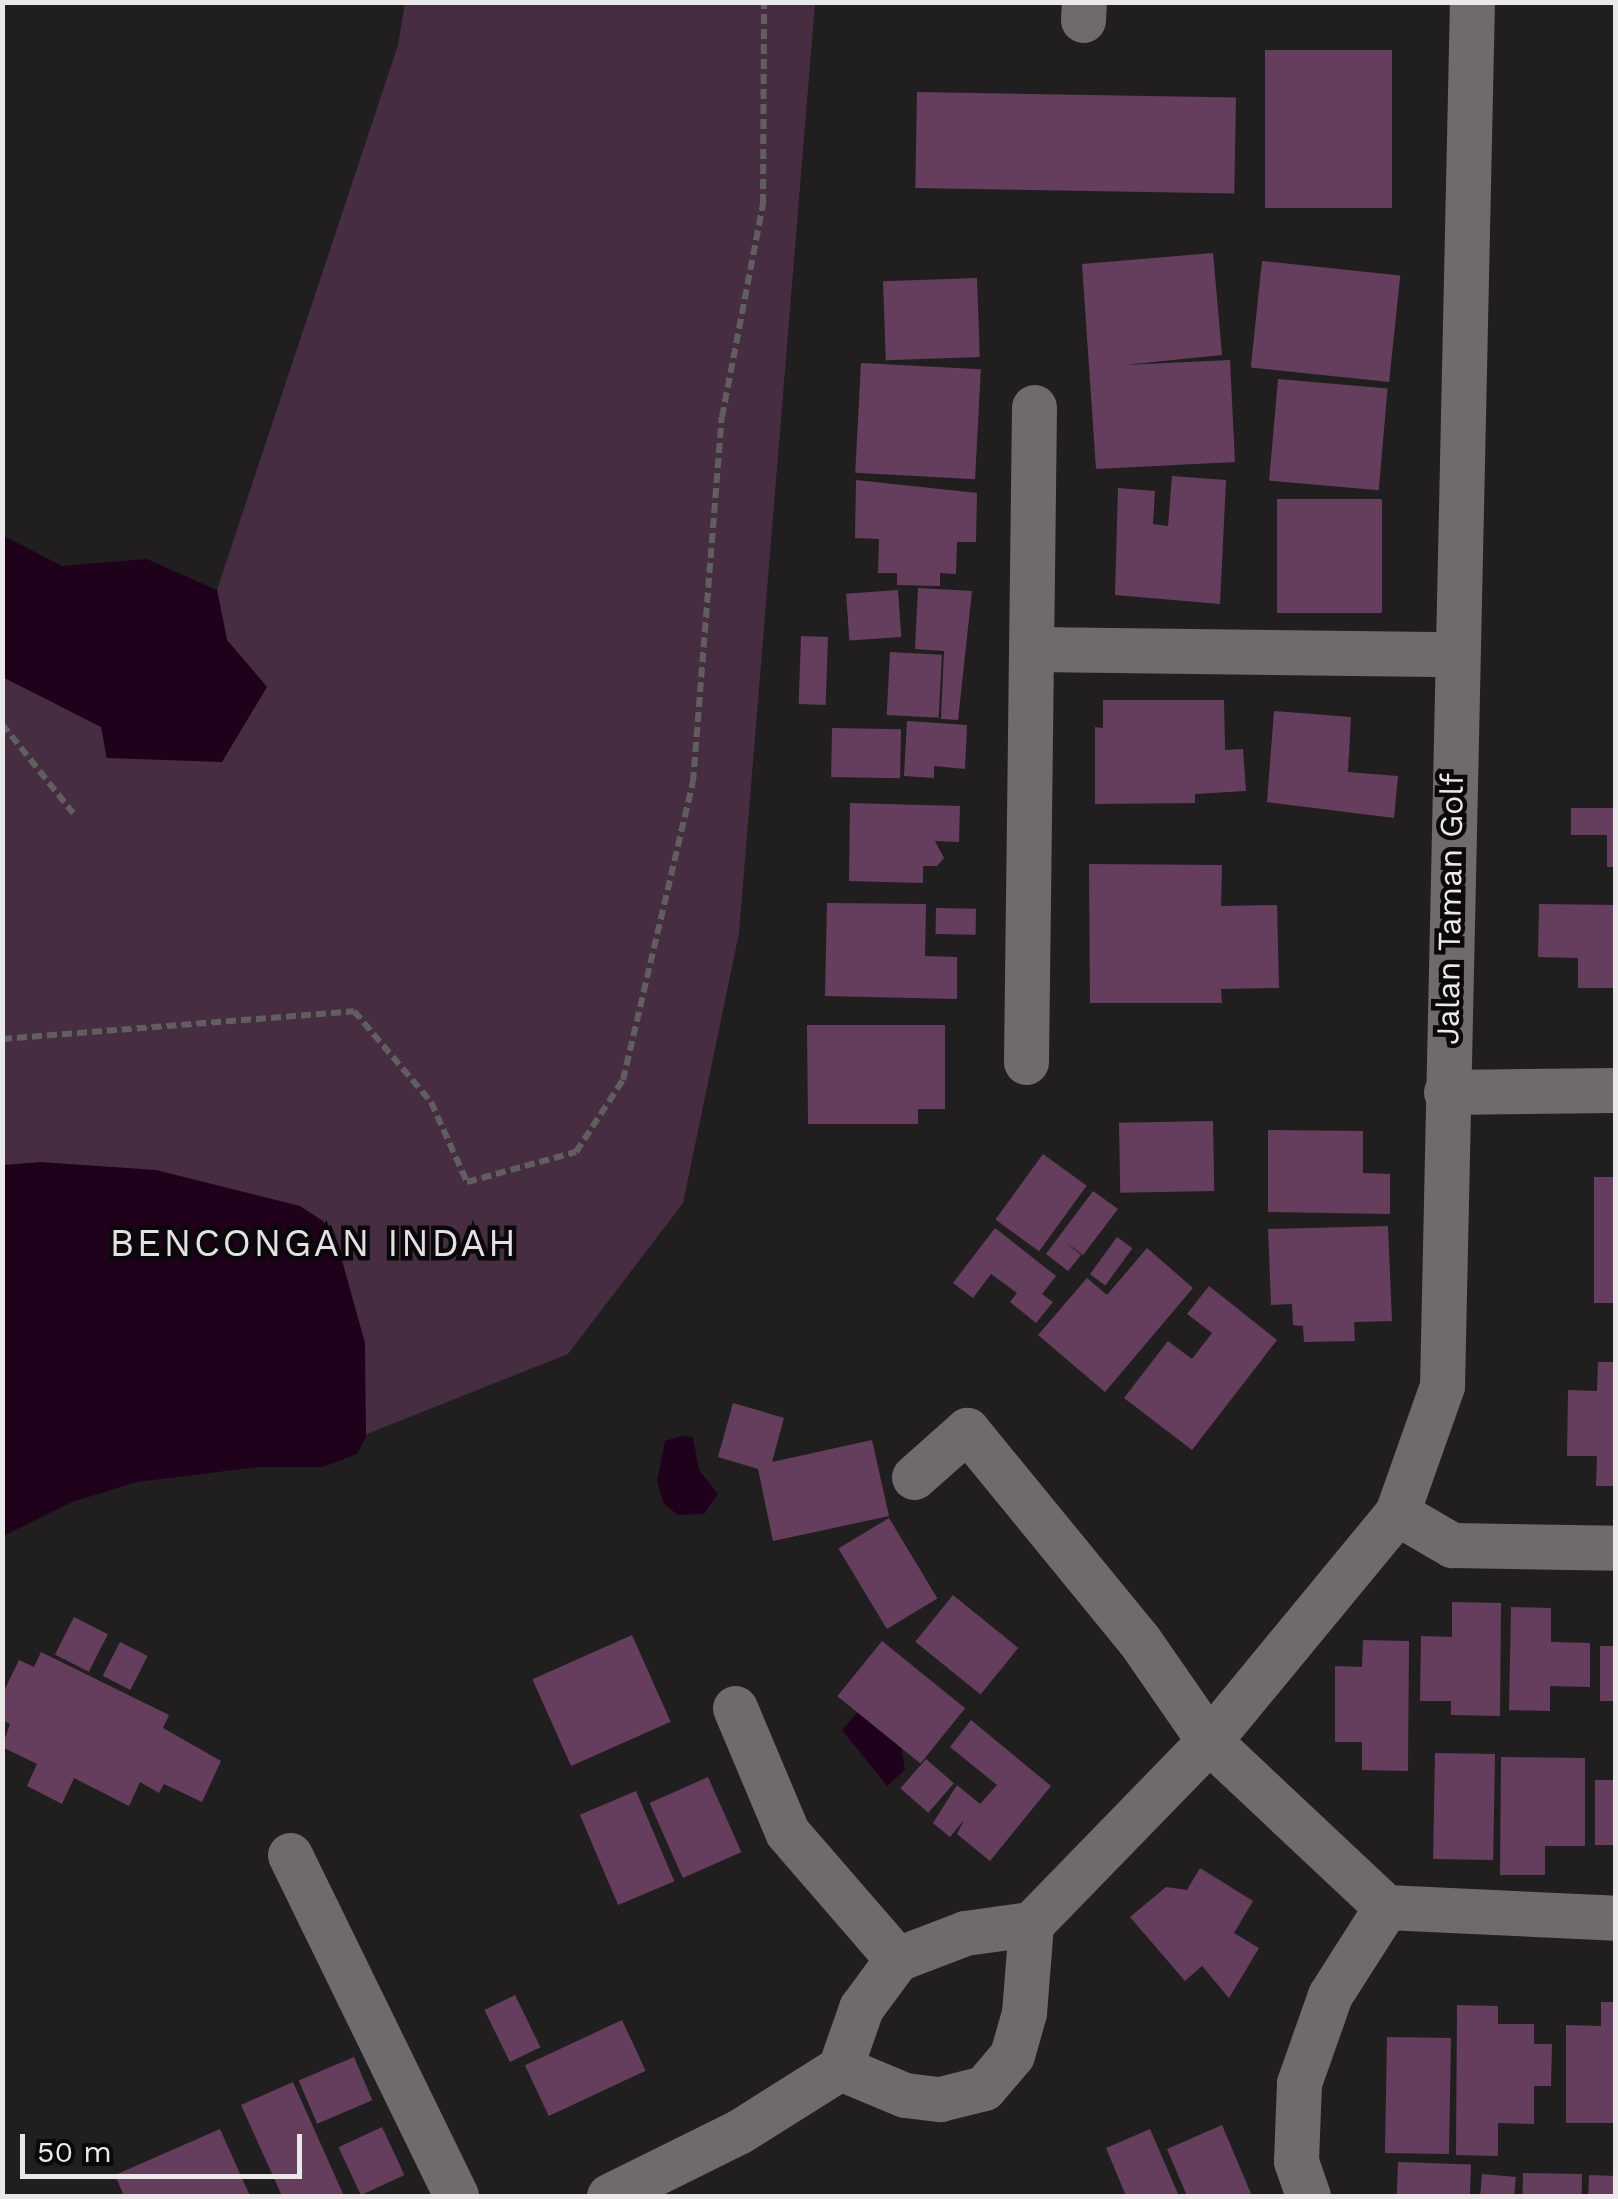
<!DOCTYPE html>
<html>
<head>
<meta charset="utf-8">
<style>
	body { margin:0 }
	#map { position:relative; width:1618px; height:2199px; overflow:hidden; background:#211e20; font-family:"Work Sans",sans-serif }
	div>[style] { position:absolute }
	.green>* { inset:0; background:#472d41 }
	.water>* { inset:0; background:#20011b }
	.building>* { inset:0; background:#653e5d; transform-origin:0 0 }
	.path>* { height:6px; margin-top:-3px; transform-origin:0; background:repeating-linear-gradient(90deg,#615e60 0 10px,transparent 0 15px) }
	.minor>* { height:45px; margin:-22.5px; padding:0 22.5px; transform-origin:22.5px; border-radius:22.5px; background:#6f6a6e }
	span { translate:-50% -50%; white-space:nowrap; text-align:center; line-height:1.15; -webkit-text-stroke:9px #0a080a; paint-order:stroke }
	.street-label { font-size:32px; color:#ebe8ea }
	.quarter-label { font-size:38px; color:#e5e0e4; letter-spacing:2.5px }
	.frame { position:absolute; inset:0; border:5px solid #ebe8ea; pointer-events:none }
	.scale { position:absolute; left:20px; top:2134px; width:282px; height:45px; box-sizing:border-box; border:5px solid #ebe8ea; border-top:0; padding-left:12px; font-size:30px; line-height:35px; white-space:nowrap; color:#ebe8ea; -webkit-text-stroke:8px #0a080a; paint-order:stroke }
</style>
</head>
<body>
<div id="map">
	<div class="green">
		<div style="clip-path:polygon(405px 3px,815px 3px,739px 933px,683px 1203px,568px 1354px,309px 1457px,100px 1474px,3px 1528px,2px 677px,102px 727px,106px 757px,267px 687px,227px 640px,217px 590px,398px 45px)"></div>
	</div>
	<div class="water">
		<div style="clip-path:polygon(2px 535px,62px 566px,147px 559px,217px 590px,227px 640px,267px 687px,222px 762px,107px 758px,101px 727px,3px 677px)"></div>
		<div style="clip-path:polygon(40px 1162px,156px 1170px,300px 1206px,323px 1221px,337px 1242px,365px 1343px,366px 1437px,357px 1454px,323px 1467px,257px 1467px,137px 1482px,72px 1502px,3px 1536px,3px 1165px)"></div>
		<div style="clip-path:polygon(681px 1436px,693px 1437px,699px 1470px,718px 1494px,704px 1514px,678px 1515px,664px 1504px,657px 1482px,665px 1441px)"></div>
		<div style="clip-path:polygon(857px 1713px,877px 1714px,899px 1734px,905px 1770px,887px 1786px,842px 1730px)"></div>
	</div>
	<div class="building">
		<div style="left:1265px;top:50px;width:127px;height:158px"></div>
		<div style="left:917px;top:92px;width:319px;height:96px;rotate:1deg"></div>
		<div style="clip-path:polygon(1213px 253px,1222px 355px,1124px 365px,1230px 360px,1235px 462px,1096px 469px,1082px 264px)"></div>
		<div style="left:1262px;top:261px;width:139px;height:107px;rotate:6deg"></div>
		<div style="left:977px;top:278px;width:79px;height:94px;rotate:88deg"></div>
		<div style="left:861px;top:363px;width:120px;height:110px;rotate:3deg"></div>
		<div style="left:1278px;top:379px;width:110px;height:102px;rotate:5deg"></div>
		<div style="clip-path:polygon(1172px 476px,1226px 480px,1220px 604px,1115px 595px,1118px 488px,1155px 491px,1153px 524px,1168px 526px)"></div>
		<div style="clip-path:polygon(856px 480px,977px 493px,976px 542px,957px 542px,956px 574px,940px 573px,940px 586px,897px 585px,897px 573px,878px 573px,879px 539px,855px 538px)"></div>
		<div style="left:1277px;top:499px;width:105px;height:114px"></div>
		<div style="clip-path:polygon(918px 588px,972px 591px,958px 720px,941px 719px,944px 651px,915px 649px)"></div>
		<div style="left:898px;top:590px;width:47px;height:52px;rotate:86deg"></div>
		<div style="left:801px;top:636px;width:27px;height:68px;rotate:2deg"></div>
		<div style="left:890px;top:652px;width:52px;height:63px;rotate:3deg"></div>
		<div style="clip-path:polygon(1103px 700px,1224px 700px,1225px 750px,1243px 749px,1246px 791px,1195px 794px,1195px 803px,1095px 804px,1095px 727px,1103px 728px)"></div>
		<div style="clip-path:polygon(1274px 711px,1351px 717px,1348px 772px,1398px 776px,1394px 818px,1267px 802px)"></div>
		<div style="clip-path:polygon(907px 721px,967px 725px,965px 769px,934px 766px,934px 778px,904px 776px)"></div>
		<div style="left:832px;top:728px;width:69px;height:49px;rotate:1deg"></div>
		<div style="clip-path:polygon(850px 803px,960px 806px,959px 842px,935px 841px,944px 858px,937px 866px,923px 866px,923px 883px,849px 881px)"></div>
		<div style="clip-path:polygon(1571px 808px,1616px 808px,1616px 867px,1607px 867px,1607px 835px,1571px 835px)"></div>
		<div style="clip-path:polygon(1089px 864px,1222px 865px,1221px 906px,1277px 905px,1279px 988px,1221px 989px,1222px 1003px,1090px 1003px)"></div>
		<div style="clip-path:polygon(827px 903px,926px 904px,925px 956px,957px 957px,957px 999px,825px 996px)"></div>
		<div style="clip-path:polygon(1539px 904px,1616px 905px,1616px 988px,1578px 988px,1578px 958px,1538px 957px)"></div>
		<div style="left:936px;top:908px;width:40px;height:26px;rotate:1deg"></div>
		<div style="clip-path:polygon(807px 1025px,945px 1025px,945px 1109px,918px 1109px,918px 1124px,808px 1124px)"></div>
		<div style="left:1213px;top:1121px;width:70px;height:94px;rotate:89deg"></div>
		<div style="clip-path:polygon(1268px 1130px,1363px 1131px,1363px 1173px,1390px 1174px,1390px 1214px,1268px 1212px)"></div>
		<div style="left:1043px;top:1154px;width:54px;height:81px;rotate:36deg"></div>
		<div style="left:1594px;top:1177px;width:22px;height:126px"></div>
		<div style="clip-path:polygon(1093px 1191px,1118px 1209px,1083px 1255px,1064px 1241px,1081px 1255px,1068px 1271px,1046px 1254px)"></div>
		<div style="clip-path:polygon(1388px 1226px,1392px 1321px,1354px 1322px,1355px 1341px,1304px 1342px,1303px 1326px,1293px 1325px,1292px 1304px,1271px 1305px,1268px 1229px)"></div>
		<div style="clip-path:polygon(995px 1228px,1056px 1276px,1042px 1294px,1053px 1302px,1036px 1323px,1010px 1302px,1017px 1293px,991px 1274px,973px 1298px,953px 1283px)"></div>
		<div style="left:1117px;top:1237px;width:19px;height:46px;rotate:36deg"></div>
		<div style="clip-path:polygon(1147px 1248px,1193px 1288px,1105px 1392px,1038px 1335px,1087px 1278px,1107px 1295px)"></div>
		<div style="clip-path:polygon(1209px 1286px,1277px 1340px,1192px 1450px,1124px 1398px,1168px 1341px,1192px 1359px,1212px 1333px,1187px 1314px)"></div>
		<div style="clip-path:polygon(1598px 1362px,1616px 1362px,1616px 1486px,1596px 1486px,1597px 1456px,1567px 1456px,1568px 1390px,1597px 1391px)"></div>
		<div style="clip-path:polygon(733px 1403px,784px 1418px,772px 1462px,872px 1440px,889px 1516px,773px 1541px,758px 1469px,718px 1457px)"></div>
		<div style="left:889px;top:1518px;width:94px;height:59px;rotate:59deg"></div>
		<div style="left:953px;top:1595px;width:84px;height:60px;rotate:39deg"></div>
		<div style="clip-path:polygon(1452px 1602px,1501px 1603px,1500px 1716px,1451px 1715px,1451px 1701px,1420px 1701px,1421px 1636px,1452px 1637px)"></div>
		<div style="clip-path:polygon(1511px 1607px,1551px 1608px,1551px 1642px,1590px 1643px,1590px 1687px,1550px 1686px,1550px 1711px,1509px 1710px)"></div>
		<div style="left:74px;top:1617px;width:38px;height:42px;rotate:27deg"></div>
		<div style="left:632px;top:1635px;width:95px;height:109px;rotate:66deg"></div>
		<div style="clip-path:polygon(1363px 1640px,1409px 1641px,1408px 1771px,1362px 1770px,1362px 1742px,1335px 1742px,1335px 1666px,1362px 1667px)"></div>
		<div style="left:882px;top:1641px;width:107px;height:71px;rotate:39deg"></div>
		<div style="left:120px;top:1642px;width:31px;height:38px;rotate:27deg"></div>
		<div style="left:1600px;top:1646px;width:16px;height:55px"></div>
		<div style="clip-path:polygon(41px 1652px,169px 1715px,163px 1728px,221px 1761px,202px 1802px,164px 1784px,159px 1793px,140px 1782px,129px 1806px,74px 1778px,62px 1804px,27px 1786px,37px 1764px,2px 1747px,10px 1724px,2px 1720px,2px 1695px,19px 1660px,34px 1667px)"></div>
		<div style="clip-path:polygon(971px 1720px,1051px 1786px,990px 1861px,957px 1834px,964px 1820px,950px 1837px,933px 1823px,957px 1785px,980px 1804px,997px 1785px,950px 1747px)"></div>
		<div style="left:1435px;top:1753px;width:60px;height:106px;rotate:1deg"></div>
		<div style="clip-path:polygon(1501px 1757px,1585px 1758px,1585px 1846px,1545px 1846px,1545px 1875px,1500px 1875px)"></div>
		<div style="left:926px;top:1759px;width:37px;height:39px;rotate:41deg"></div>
		<div style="left:708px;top:1777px;width:82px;height:64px;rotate:66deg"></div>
		<div style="left:1595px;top:1780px;width:21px;height:65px"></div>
		<div style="left:636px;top:1791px;width:98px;height:61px;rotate:67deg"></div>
		<div style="clip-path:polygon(1200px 1868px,1253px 1901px,1234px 1933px,1259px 1948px,1229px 1998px,1202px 1966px,1185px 1981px,1130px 1917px,1166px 1887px,1187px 1890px)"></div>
		<div style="left:515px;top:1995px;width:58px;height:34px;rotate:64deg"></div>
		<div style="clip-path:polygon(1601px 2002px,1616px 2002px,1616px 2123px,1566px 2123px,1566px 2025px,1601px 2026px)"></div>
		<div style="clip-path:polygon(1457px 2005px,1498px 2006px,1498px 2024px,1534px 2024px,1534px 2044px,1552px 2044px,1551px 2086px,1534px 2086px,1534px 2124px,1498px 2123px,1498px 2156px,1456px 2155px)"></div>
		<div style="left:622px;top:2020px;width:56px;height:107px;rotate:65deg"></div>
		<div style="left:1387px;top:2037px;width:64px;height:116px;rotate:1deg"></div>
		<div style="left:354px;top:2057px;width:47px;height:60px;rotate:67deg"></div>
		<div style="clip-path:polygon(293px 2082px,344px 2196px,282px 2196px,241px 2105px)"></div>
		<div style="clip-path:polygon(1222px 2125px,1252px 2196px,1187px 2196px,1167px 2149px)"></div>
		<div style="left:382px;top:2127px;width:53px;height:48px;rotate:65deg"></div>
		<div style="clip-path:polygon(220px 2129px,250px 2196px,124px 2196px,115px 2175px)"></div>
		<div style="clip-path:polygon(1150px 2129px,1179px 2196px,1126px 2196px,1106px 2148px)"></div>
		<div style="left:1398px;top:2162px;width:73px;height:34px;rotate:2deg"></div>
		<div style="left:1523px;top:2173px;width:59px;height:23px;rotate:1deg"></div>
		<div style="left:1482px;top:2174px;width:34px;height:22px;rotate:5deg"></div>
		<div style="left:1589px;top:2175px;width:27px;height:21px;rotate:2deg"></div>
	</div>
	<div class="path">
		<div style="left:2px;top:724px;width:114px;rotate:51.4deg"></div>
		<div style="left:2px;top:1039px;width:353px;rotate:-4.5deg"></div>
		<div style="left:354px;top:1011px;width:119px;rotate:49.8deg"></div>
		<div style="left:431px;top:1102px;width:88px;rotate:65.8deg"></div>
		<div style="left:467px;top:1182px;width:113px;rotate:-15.4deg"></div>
		<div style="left:576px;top:1152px;width:86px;rotate:-56.9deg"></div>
		<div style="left:623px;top:1080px;width:306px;rotate:-76.8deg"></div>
		<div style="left:693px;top:782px;width:366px;rotate:-85.5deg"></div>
		<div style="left:722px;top:417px;width:217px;rotate:-79.1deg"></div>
		<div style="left:763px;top:204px;width:202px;rotate:-89.7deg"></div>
	</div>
	<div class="minor">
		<div style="left:1083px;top:20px;width:18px;rotate:-87deg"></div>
		<div style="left:1032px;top:649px;width:424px;rotate:0.7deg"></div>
		<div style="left:1026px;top:1062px;width:655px;rotate:-89.3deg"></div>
		<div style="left:1446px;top:1092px;width:170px;rotate:-0.7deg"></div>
		<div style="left:914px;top:1477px;width:71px;rotate:-41.6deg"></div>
		<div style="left:967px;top:1430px;width:271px;rotate:50.7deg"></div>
		<div style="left:1139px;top:1640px;width:123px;rotate:55.3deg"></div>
		<div style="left:1209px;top:1741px;width:296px;rotate:-50.5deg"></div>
		<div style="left:1397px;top:1513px;width:135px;rotate:-70.5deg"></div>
		<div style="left:1442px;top:1386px;width:1384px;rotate:-88.76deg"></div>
		<div style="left:1397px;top:1513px;width:64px;rotate:30.2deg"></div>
		<div style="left:1452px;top:1545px;width:164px;rotate:1deg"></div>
		<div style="left:735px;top:1708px;width:134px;rotate:67.2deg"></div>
		<div style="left:787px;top:1832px;width:168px;rotate:49.1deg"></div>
		<div style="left:290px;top:1855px;width:379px;rotate:64deg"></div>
		<div style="left:840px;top:2068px;width:70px;rotate:22.6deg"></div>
		<div style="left:905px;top:2095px;width:35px;rotate:7deg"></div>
		<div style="left:940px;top:2099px;width:45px;rotate:-14deg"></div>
		<div style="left:984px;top:2088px;width:43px;rotate:-49.7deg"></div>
		<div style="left:1012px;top:2055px;width:44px;rotate:-74.1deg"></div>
		<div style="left:1024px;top:2013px;width:89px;rotate:-85.5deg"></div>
		<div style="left:1031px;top:1924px;width:255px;rotate:-45.8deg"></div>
		<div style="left:1209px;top:1741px;width:243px;rotate:43.2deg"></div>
		<div style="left:1386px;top:1907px;width:230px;rotate:2.7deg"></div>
		<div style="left:609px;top:2196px;width:146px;rotate:-26.4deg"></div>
		<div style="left:740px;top:2131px;width:118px;rotate:-32.2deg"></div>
		<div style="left:840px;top:2068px;width:64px;rotate:-70.7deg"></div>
		<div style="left:861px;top:2008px;width:61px;rotate:-53.7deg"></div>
		<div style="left:897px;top:1959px;width:73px;rotate:-20.9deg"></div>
		<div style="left:965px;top:1933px;width:67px;rotate:-7.8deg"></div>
		<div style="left:1308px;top:2196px;width:37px;rotate:-109deg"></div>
		<div style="left:1296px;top:2161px;width:78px;rotate:-87.8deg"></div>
		<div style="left:1299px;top:2083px;width:93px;rotate:-70.6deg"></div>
		<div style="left:1330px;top:1995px;width:104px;rotate:-57.5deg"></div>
	</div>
	<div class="street-label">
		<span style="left:1450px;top:909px;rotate:-89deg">Jalan Taman Golf</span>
	</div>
	<div class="quarter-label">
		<span style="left:314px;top:1244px">BENCONGAN INDAH</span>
	</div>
	<div class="frame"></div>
	<div class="scale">50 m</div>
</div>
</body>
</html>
